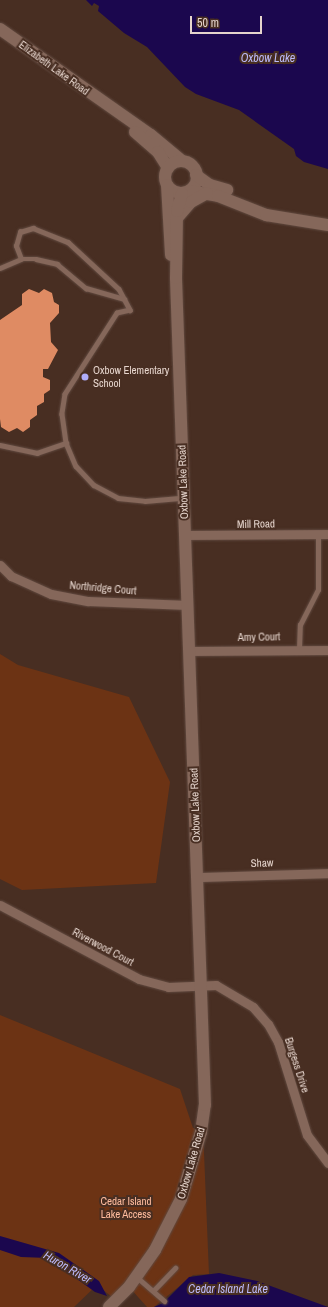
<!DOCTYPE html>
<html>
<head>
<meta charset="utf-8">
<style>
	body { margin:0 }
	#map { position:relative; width:328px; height:1307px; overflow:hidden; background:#482e22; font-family:"Archivo Narrow",sans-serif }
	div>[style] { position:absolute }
	.green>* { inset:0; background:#6c3314 }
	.water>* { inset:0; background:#1b074e }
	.building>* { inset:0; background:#df8b63 }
	.roads { filter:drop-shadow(0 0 1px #614a40) drop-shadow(0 0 1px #614a40) }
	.service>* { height:4.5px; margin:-2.25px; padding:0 2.25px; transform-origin:2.25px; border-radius:2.25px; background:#85675a }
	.minor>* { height:9px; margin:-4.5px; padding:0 4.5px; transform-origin:4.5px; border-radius:4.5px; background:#85675a }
	.tertiary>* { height:12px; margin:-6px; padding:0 6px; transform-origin:6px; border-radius:6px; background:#85675a }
	.tertiary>.ring { margin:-6px; padding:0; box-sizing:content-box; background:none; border:12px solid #85675a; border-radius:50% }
	.dots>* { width:11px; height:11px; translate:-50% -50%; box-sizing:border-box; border:2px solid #482e22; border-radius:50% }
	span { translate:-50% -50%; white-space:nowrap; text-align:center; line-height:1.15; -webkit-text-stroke:4px #482e22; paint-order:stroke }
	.street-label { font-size:11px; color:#e5d4cc }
	.poi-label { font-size:11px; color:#e5d4cc }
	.left { translate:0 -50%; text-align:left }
	.park-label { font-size:11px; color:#ffbc9e }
	.water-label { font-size:12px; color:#bcbaf9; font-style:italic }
	.scale { position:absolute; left:190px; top:16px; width:72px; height:18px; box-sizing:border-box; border:2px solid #e5d4cc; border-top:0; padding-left:5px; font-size:12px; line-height:14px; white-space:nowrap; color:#e5d4cc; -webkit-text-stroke:3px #482e22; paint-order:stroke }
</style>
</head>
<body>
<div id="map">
	<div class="green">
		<div style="clip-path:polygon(0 654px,18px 665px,129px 697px,170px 782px,156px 883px,22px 890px,0 879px)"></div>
		<div style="clip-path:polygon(0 1015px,180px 1089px,193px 1128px,203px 1128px,209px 1274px,193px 1275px,154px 1307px,147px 1307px,130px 1288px,117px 1301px,97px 1285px,74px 1307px,0 1307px)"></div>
	</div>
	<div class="water">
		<div style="clip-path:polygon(86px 0,328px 0,328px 169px,304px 162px,296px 156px,294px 149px,239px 110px,196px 94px,185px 87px,147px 47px,124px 33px,98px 11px,99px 6px,94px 3px,92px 6px)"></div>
		<div style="clip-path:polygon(0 1236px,59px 1253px,99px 1281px,107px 1296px,95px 1292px,48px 1258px,21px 1257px,0 1250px)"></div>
		<div style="clip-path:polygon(219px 1273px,257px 1281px,328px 1307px,154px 1307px,163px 1303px,189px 1277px)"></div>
	</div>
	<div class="building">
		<div style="clip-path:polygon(29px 289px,39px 293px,44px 289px,52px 293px,54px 302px,59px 305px,59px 313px,50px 323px,51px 342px,58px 350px,48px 369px,43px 369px,43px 377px,50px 380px,50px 390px,44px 394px,44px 402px,37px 406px,37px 415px,30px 420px,30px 427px,23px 432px,17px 428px,9px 432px,1px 427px,0 419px,0 320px,22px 305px,22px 294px)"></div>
	</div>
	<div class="roads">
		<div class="service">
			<div style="left:21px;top:259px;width:14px;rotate:-111deg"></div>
			<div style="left:16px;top:246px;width:15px;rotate:-74deg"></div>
			<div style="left:20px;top:232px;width:14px;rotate:-17deg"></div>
			<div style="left:33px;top:228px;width:38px;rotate:22deg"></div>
			<div style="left:68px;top:242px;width:69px;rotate:42.7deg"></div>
			<div style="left:119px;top:289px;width:24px;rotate:62deg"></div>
			<div style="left:130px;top:310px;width:13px;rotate:167deg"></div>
			<div style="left:117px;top:313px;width:96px;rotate:122.7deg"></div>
			<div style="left:65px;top:394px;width:20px;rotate:99deg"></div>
			<div style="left:62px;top:414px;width:29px;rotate:82deg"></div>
			<div style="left:66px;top:443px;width:25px;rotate:67deg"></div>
			<div style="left:76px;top:466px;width:26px;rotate:47deg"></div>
			<div style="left:94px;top:485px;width:27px;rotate:28deg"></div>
			<div style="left:118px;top:498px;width:27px;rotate:6deg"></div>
			<div style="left:145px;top:501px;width:37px;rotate:-5deg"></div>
			<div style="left:0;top:268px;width:23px;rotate:-23deg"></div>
			<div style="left:21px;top:259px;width:15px"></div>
			<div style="left:36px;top:259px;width:22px;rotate:13deg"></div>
			<div style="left:57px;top:264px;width:38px;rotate:40deg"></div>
			<div style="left:86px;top:288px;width:40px;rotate:16deg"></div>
			<div style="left:0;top:445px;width:38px;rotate:12deg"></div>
			<div style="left:37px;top:453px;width:31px;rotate:-19deg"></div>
			<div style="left:299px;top:649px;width:24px;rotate:-88deg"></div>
			<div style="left:300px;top:625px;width:39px;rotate:-63deg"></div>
			<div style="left:318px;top:590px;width:56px;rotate:-90deg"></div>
			<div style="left:138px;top:1278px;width:35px;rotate:41deg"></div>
			<div style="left:153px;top:1291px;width:32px;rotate:-46deg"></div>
		</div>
		<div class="minor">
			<div style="left:185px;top:535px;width:143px;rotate:-0.4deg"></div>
			<div style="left:0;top:565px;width:16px;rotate:45deg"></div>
			<div style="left:11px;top:576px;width:44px;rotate:24.2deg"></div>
			<div style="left:51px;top:594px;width:38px;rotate:11deg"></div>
			<div style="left:88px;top:601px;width:100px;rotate:2.3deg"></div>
			<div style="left:190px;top:651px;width:138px;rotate:-0.4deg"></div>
			<div style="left:197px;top:877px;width:131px;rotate:-1.7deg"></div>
			<div style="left:0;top:905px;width:157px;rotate:28deg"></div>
			<div style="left:139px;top:979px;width:30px;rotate:15deg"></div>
			<div style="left:168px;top:987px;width:48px;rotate:-2.4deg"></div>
			<div style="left:216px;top:985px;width:43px;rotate:30.7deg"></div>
			<div style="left:253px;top:1007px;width:23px;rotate:49deg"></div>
			<div style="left:268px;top:1024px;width:21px;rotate:61deg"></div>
			<div style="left:278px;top:1042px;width:97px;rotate:72.7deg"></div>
			<div style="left:307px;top:1135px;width:35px;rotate:53deg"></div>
		</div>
		<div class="tertiary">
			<div style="left:0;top:29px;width:184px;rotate:35.1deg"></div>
			<div style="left:151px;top:135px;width:40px;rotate:40deg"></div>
			<div style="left:135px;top:132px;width:30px;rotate:41deg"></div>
			<div style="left:158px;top:152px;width:19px;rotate:58deg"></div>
			<div class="ring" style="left:165px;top:161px;width:20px;height:20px"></div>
			<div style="left:196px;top:175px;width:17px;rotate:36deg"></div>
			<div style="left:210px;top:185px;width:18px;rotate:16deg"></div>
			<div style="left:167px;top:185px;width:70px;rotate:86.7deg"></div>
			<div style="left:190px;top:191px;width:28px;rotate:10deg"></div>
			<div style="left:218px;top:196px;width:52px;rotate:21.6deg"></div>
			<div style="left:266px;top:215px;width:63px;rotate:9.2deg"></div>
			<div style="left:177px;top:218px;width:21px;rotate:-49deg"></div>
			<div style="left:191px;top:202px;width:18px;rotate:-29deg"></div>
			<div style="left:109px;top:1307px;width:28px;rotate:-45deg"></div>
			<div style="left:129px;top:1287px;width:45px;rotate:-54.9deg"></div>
			<div style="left:155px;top:1250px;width:57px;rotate:-63deg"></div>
			<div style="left:181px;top:1199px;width:70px;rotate:-73.4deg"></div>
			<div style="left:201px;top:1132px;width:27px;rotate:-82deg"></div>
			<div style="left:205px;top:1105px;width:828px;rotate:-92.01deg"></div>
			<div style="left:176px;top:278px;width:67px;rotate:-89.1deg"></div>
			<div style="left:177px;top:211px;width:18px;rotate:-74deg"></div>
		</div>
	</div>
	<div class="dots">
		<div style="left:85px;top:377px;background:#b0adfa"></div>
	</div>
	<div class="street-label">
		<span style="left:54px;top:68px;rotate:36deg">Elizabeth Lake Road</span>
		<span style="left:183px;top:482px;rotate:-92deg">Oxbow Lake Road</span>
		<span style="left:256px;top:524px;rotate:-1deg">Mill Road</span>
		<span style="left:103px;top:588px;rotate:5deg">Northridge Court</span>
		<span style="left:259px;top:637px;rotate:-1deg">Amy Court</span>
		<span style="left:195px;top:805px;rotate:-92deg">Oxbow Lake Road</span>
		<span style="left:262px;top:863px;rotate:-2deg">Shaw</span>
		<span style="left:103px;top:947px;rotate:28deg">Riverwood Court</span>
		<span style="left:297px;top:1065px;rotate:72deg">Burgess Drive</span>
		<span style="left:191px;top:1163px;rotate:-74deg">Oxbow Lake Road</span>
	</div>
	<div class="poi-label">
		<span class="left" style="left:93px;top:377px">Oxbow Elementary<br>School</span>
	</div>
	<div class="park-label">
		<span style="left:126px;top:1208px">Cedar Island<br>Lake Access</span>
	</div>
	<div class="water-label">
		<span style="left:268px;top:59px">Oxbow Lake</span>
		<span style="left:67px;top:1268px;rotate:30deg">Huron River</span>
		<span style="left:228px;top:1290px">Cedar Island Lake</span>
	</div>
	<div class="scale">50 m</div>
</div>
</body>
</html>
